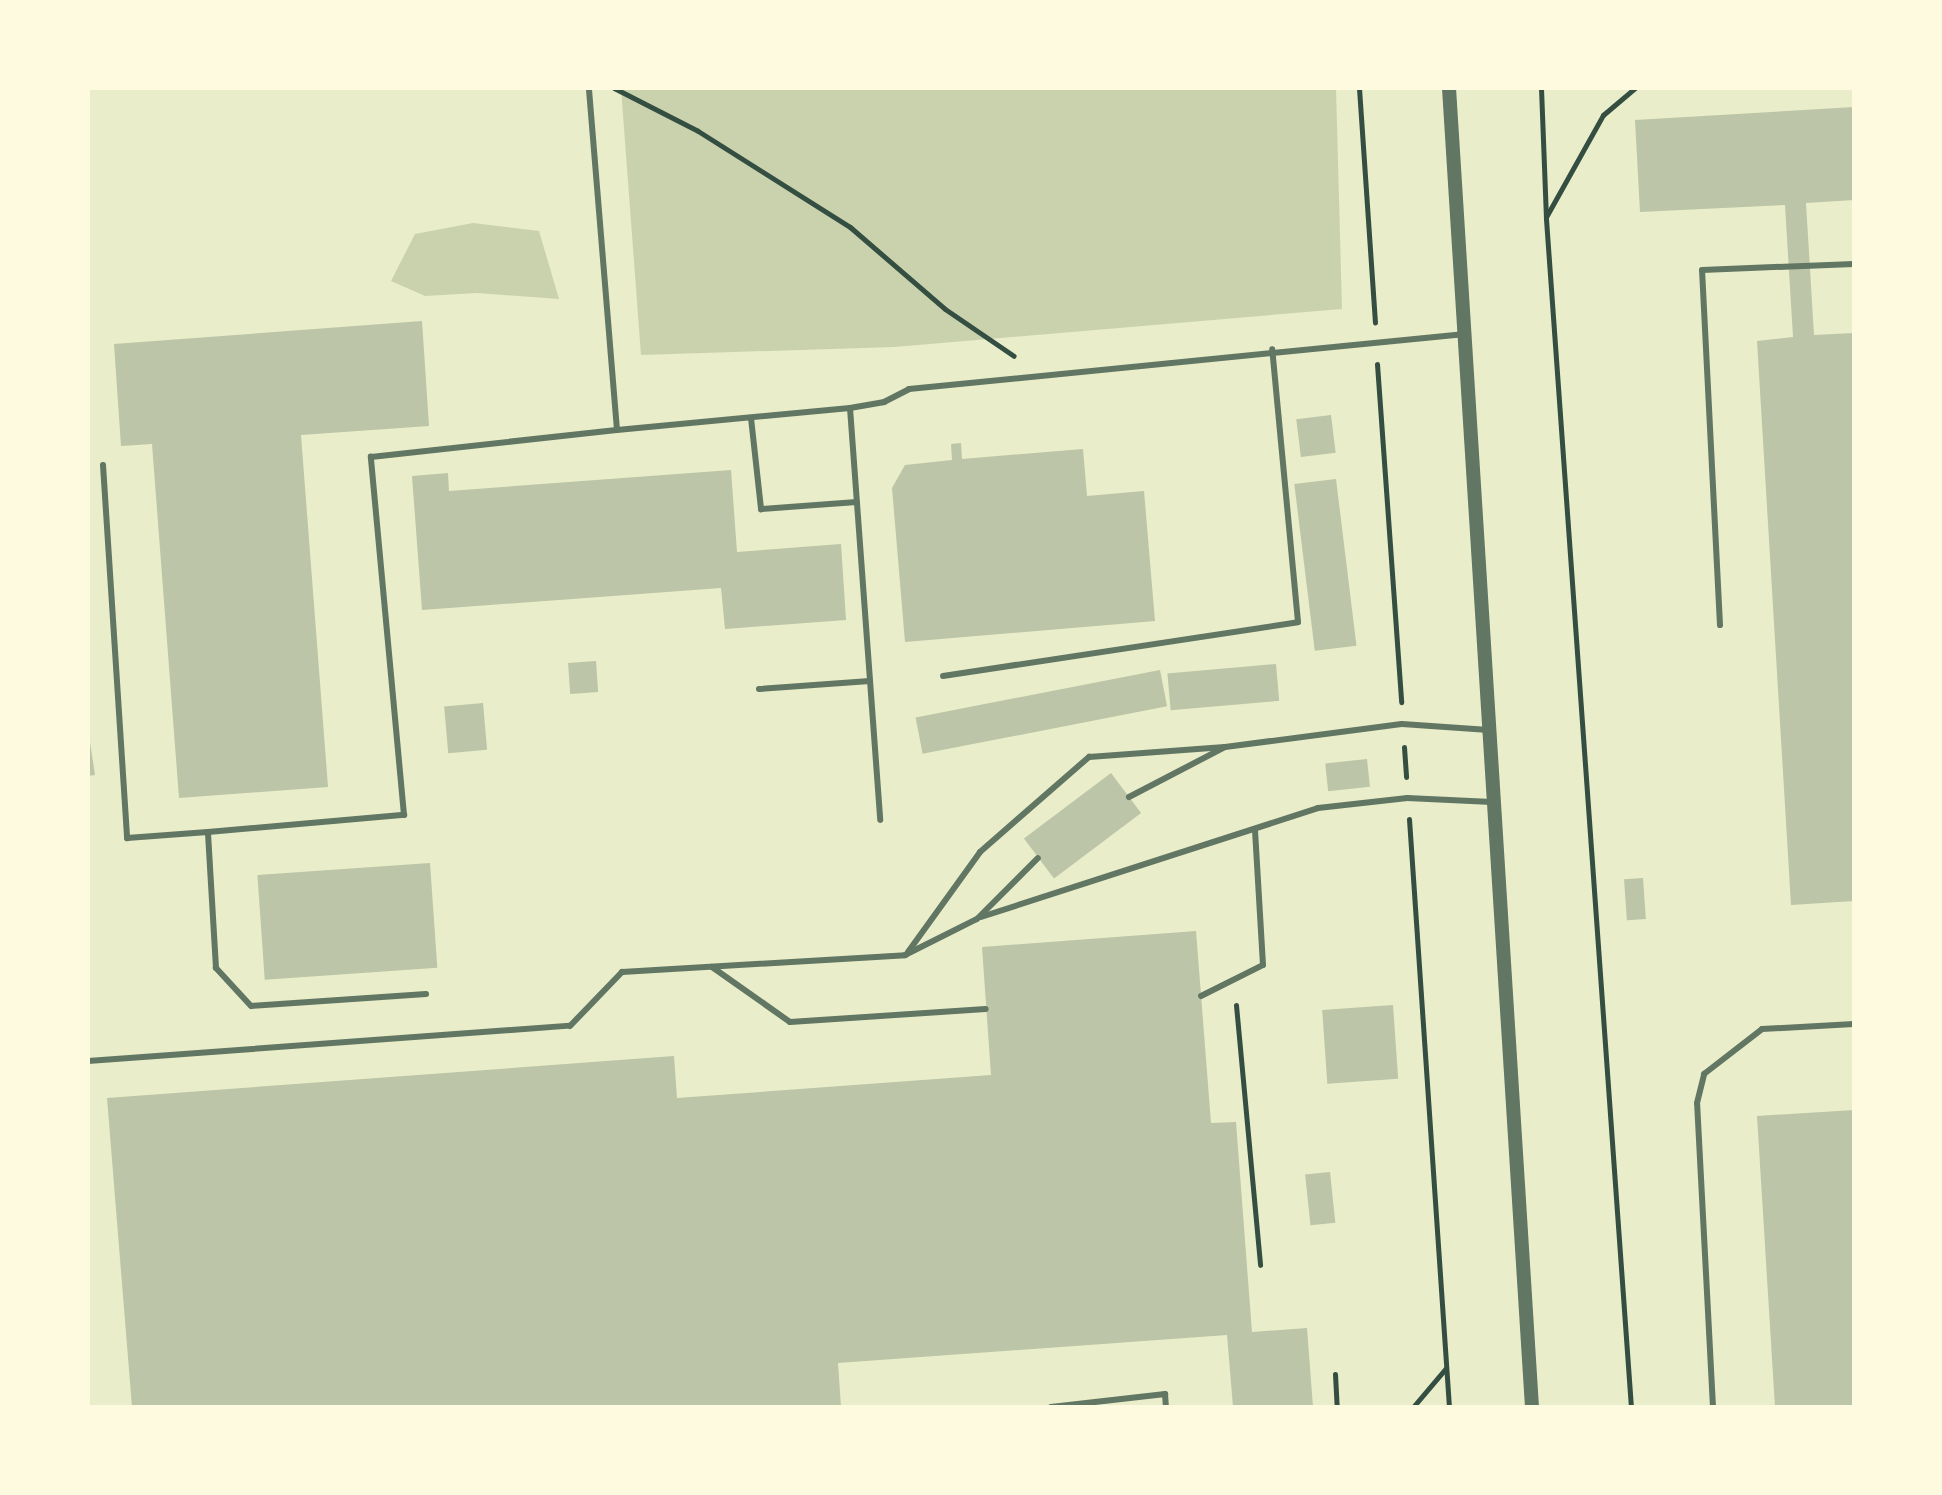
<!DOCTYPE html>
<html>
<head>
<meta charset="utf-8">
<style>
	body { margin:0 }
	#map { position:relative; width:1942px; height:1495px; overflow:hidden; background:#e9edc9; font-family:"Sofia Sans Condensed",sans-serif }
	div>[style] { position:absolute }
	.green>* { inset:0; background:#cad2ad }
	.building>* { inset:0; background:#bcc5a7; transform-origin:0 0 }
	.path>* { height:5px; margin:-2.5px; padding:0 2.5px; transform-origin:2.5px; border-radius:2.5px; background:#344e41 }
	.service>* { height:6px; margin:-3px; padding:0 3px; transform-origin:3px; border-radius:3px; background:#617663 }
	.tertiary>* { height:14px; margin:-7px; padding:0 7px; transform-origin:7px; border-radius:7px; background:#617663 }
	span { translate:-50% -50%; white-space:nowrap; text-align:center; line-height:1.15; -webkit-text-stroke:6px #fefae0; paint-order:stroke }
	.frame { position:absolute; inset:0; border:90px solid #fefae0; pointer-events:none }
</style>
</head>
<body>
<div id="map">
	<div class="green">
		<div style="clip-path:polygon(621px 88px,1336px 88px,1342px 309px,894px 347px,641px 355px)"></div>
		<div style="clip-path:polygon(473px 223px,539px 231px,559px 299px,477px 293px,425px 296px,391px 281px,415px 234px)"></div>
	</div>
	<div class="building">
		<div style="clip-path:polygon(1854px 107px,1854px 200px,1806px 203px,1814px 335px,1854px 333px,1854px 901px,1791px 905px,1757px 341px,1793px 337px,1785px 205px,1640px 212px,1635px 120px)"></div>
		<div style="clip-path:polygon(422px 321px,429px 426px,301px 435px,328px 787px,179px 798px,152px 444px,121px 446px,114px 344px)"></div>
		<div style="left:1331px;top:415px;width:38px;height:35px;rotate:83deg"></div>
		<div style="clip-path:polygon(961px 443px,962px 459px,1083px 449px,1087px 496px,1144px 491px,1155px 621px,905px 642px,892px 488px,905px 465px,952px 460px,951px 444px)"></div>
		<div style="clip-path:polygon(731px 470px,737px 552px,841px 544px,846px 620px,725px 629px,721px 588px,422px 610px,412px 476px,448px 473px,449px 491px)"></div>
		<div style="left:1336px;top:479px;width:168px;height:42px;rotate:83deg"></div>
		<div style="left:596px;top:661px;width:31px;height:28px;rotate:86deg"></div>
		<div style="left:1276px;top:664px;width:37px;height:109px;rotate:85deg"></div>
		<div style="left:1160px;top:670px;width:37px;height:249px;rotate:79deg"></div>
		<div style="left:483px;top:703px;width:47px;height:39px;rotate:85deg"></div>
		<div style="clip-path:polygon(88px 729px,95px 775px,88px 776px)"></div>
		<div style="left:1367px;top:759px;width:28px;height:42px;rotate:84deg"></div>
		<div style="left:1111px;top:773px;width:50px;height:109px;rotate:53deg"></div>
		<div style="left:430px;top:863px;width:105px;height:173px;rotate:86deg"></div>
		<div style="left:1643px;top:878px;width:41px;height:19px;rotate:86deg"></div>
		<div style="clip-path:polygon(1196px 931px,1211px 1123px,1236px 1122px,1252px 1332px,1307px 1328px,1313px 1407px,1233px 1407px,1227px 1335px,838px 1363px,841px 1407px,132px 1407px,107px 1098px,674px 1056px,677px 1098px,991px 1075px,982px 947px)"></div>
		<div style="left:1393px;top:1005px;width:74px;height:71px;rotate:86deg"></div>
		<div style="clip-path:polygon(1854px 1110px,1854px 1407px,1775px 1407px,1757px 1116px)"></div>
		<div style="left:1330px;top:1172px;width:51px;height:25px;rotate:84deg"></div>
	</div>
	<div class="path">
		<div style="left:614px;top:88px;width:94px;rotate:27.1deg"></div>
		<div style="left:698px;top:131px;width:180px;rotate:32.3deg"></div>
		<div style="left:850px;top:227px;width:125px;rotate:40.8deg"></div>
		<div style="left:945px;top:309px;width:83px;rotate:34.3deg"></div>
		<div style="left:1359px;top:88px;width:235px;rotate:86.1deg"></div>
		<div style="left:1541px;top:88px;width:131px;rotate:87.8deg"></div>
		<div style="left:1546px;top:219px;width:1191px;rotate:85.91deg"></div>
		<div style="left:1546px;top:217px;width:117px;rotate:-60.8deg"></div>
		<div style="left:1603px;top:115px;width:42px;rotate:-40.2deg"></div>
		<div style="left:1377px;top:364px;width:339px;rotate:85.9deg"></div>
		<div style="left:1404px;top:747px;width:30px;rotate:86deg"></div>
		<div style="left:1409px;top:819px;width:589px;rotate:86.11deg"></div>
		<div style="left:1236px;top:1005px;width:261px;rotate:84.7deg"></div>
		<div style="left:1335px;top:1374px;width:33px;rotate:87deg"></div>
		<div style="left:1413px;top:1407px;width:51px;rotate:-49.8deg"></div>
	</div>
	<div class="service">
		<div style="left:850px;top:408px;width:413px;rotate:85.8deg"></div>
		<div style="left:751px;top:418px;width:92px;rotate:83.7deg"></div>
		<div style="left:761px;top:509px;width:96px;rotate:-4.2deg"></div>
		<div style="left:617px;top:430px;width:234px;rotate:-5.4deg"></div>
		<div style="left:850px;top:408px;width:35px;rotate:-10deg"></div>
		<div style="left:884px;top:402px;width:28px;rotate:-27deg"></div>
		<div style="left:909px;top:389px;width:559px;rotate:-5.65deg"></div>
		<div style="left:103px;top:465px;width:374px;rotate:86.3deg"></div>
		<div style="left:127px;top:838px;width:81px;rotate:-4.2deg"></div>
		<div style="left:1720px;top:625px;width:355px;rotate:-92.9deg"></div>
		<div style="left:1702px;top:270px;width:152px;rotate:-2.3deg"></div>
		<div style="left:943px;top:676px;width:359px;rotate:-8.6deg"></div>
		<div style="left:1298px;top:622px;width:274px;rotate:-95.4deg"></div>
		<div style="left:759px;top:689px;width:111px;rotate:-4.1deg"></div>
		<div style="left:1129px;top:797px;width:108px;rotate:-27.5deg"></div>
		<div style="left:1225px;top:747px;width:178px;rotate:-7.4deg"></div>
		<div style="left:1402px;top:724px;width:87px;rotate:3.9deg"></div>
		<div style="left:981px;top:917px;width:354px;rotate:-17.9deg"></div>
		<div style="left:1318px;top:808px;width:90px;rotate:-6.4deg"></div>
		<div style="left:1407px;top:798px;width:85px;rotate:2.7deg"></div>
		<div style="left:908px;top:952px;width:123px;rotate:-54.2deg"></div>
		<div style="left:980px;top:852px;width:145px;rotate:-41.1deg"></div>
		<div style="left:1089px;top:757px;width:136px;rotate:-4.2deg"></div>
		<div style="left:712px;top:967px;width:95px;rotate:35.2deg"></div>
		<div style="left:790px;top:1022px;width:196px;rotate:-3.8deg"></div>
		<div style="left:426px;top:994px;width:175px;rotate:176.1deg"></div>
		<div style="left:251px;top:1006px;width:52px;rotate:-132.6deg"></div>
		<div style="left:216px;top:968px;width:136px;rotate:-93.4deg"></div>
		<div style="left:208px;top:832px;width:197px;rotate:-5deg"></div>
		<div style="left:404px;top:815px;width:360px;rotate:-95.3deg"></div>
		<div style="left:371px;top:457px;width:247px;rotate:-6.3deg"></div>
		<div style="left:617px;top:430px;width:343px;rotate:-94.7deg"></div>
		<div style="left:1201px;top:996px;width:69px;rotate:-26.6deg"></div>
		<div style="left:1263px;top:965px;width:136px;rotate:-93.4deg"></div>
		<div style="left:88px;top:1061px;width:483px;rotate:-4.2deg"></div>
		<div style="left:570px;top:1026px;width:75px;rotate:-46.1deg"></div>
		<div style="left:622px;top:972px;width:284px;rotate:-3.4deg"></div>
		<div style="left:905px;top:955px;width:80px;rotate:-26.6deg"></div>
		<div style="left:977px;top:919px;width:86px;rotate:-45deg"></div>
		<div style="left:1051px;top:1407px;width:115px;rotate:-6.5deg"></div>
		<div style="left:1165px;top:1394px;width:13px;rotate:86deg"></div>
		<div style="left:1713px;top:1407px;width:304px;rotate:-93deg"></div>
		<div style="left:1697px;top:1103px;width:30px;rotate:-76deg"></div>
		<div style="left:1704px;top:1074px;width:73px;rotate:-37.8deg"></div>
		<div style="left:1762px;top:1029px;width:92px;rotate:-3.1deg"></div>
	</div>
	<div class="tertiary">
		<div style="left:1449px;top:88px;width:1322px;rotate:86.4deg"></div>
	</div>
	<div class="frame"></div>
</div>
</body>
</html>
